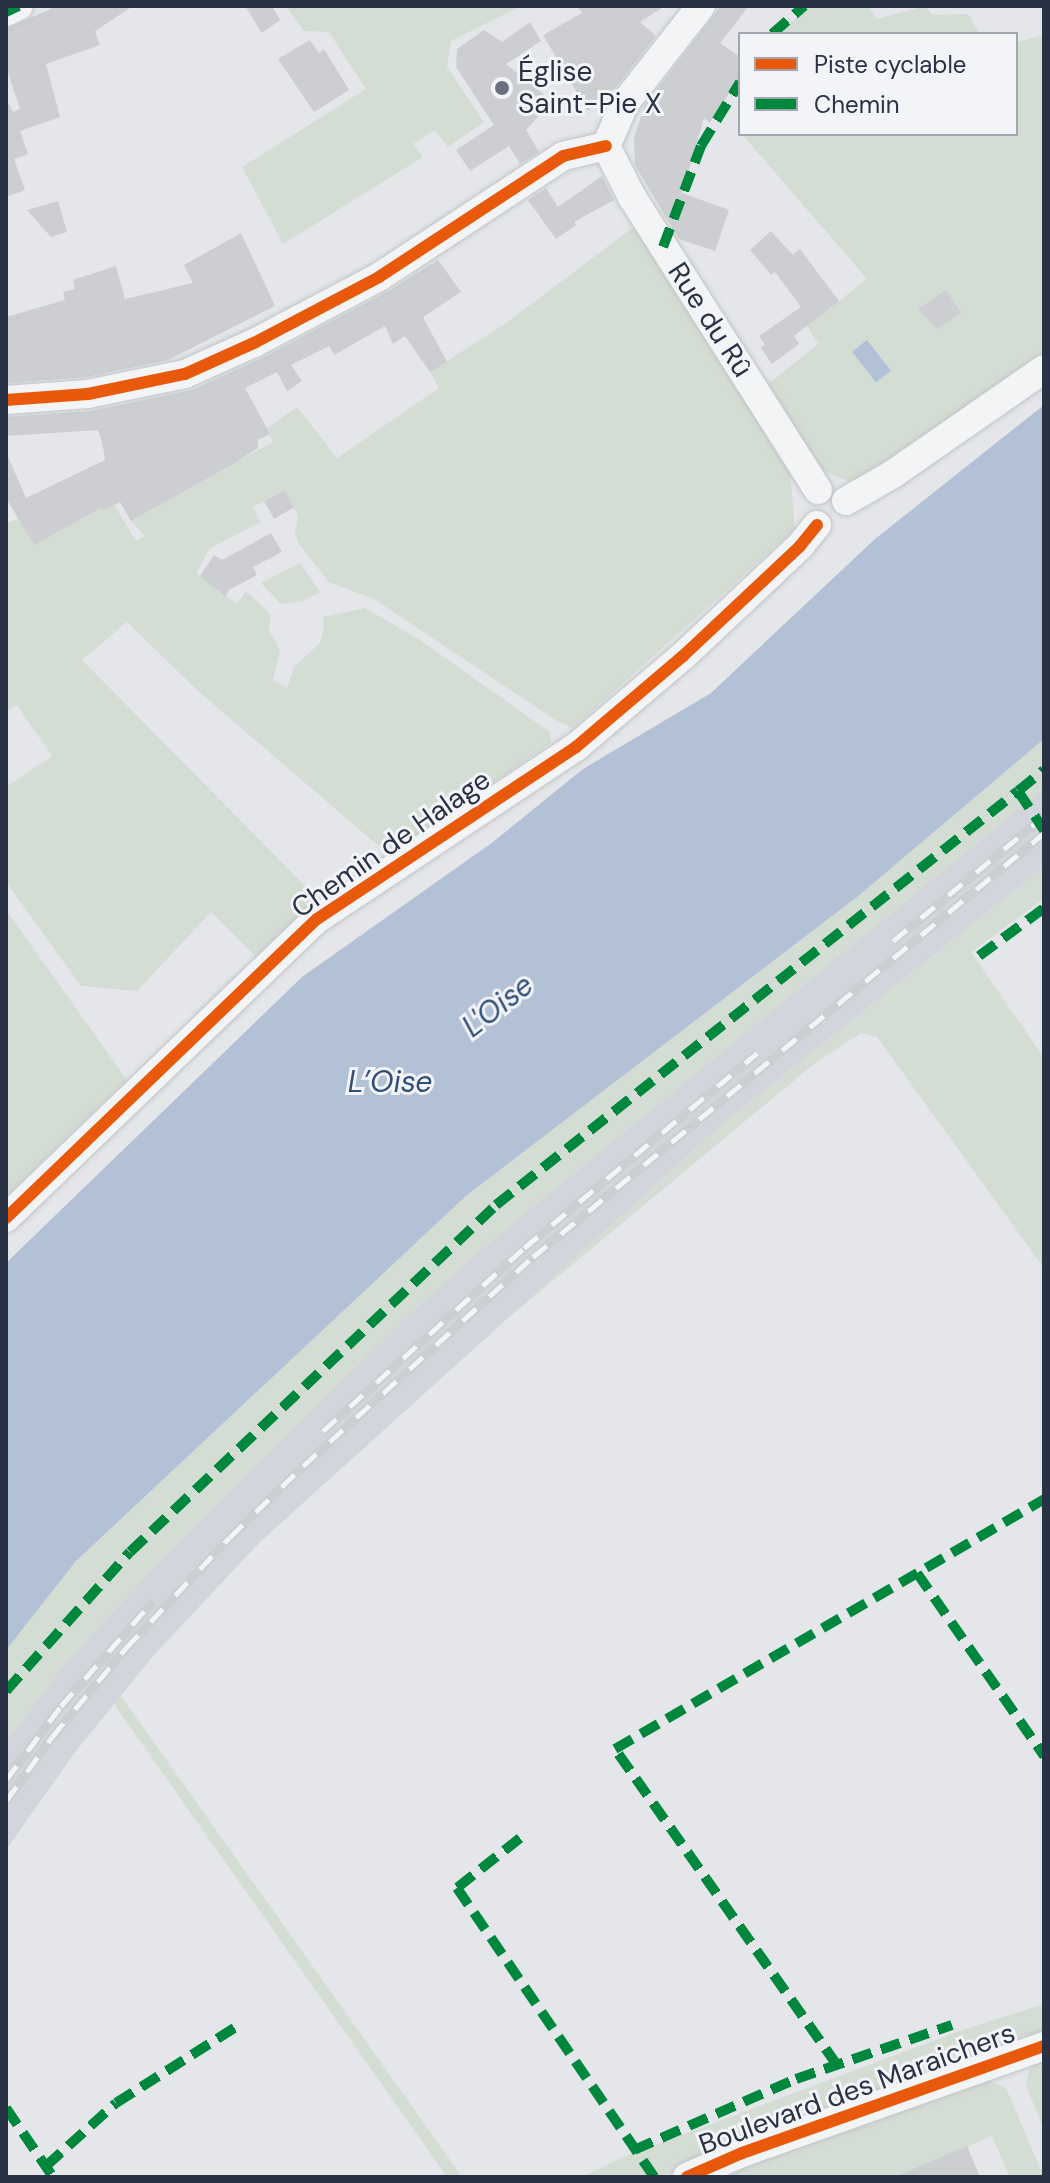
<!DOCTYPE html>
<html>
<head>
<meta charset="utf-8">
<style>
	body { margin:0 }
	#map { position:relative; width:1050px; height:2183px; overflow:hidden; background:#e4e6e9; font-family:"DM Sans",sans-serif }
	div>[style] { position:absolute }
	.built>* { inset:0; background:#d2d5dc }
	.green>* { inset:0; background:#d4ddd4 }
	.water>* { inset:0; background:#b2c1d5; transform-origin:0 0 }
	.building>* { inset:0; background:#ccced2; transform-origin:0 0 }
	.roads { filter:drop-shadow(0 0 2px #c2c4c7) drop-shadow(0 0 2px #c2c4c7) }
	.minor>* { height:28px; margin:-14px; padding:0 14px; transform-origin:14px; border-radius:14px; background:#f3f4f6 }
	.rail>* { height:9px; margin-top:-4.5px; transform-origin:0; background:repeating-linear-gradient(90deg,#f2f4f8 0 18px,#ccced1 0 36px); box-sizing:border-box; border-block:2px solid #ccced1 }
	.quiet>* { height:10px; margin-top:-5px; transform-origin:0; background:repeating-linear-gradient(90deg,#00873e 0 20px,transparent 0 30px) }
	.cycleway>* { height:12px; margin:-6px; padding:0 6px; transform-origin:6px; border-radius:6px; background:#e8590c }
	.dots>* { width:22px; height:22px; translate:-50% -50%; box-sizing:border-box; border:4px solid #f2f4f8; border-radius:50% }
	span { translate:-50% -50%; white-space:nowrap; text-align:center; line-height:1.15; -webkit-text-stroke:6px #f2f4f8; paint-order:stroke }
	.poi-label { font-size:28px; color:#293244 }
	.left { translate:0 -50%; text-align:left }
	.street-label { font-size:28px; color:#293244 }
	.water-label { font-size:30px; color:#324f79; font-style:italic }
	.frame { position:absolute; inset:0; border:8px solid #293244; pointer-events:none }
	.legend { position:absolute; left:738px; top:32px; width:280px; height:104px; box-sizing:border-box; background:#f2f4f8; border:2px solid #a2a6b0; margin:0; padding:10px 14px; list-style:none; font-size:24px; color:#293244 }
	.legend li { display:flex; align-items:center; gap:16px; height:40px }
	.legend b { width:40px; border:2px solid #a2a6b0 }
</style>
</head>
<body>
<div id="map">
	<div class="built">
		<div style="clip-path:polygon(1044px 788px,1044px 867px,725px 1122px,260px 1542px,153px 1656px,76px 1751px,6px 1850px,6px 1742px,63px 1666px,154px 1567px,403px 1320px,484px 1247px)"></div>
	</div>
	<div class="green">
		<div style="clip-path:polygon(286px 6px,521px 6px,451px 41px,447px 67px,484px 122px,448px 147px,435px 130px,413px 144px,423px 157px,283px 244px,242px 167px,366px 89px,329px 32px,304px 31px)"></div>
		<div style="clip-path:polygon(811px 6px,868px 6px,877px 19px,925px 6px,933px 15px,968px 14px,980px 34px,777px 34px)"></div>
		<div style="clip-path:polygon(1044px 35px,1044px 353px,854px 483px,823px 471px,766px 386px,818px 344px,807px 326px,867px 279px,742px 134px,1016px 134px,1016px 42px)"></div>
		<div style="clip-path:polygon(636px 225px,789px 458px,795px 529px,573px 728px,557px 721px,374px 599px,329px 582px,299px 544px,295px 533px,298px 516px,284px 490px,253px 507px,261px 522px,210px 548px,196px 573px,237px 604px,246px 591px,271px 615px,269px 630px,280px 650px,273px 680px,287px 688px,294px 667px,320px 643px,324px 628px,323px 617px,365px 608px,420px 640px,550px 732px,551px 743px,388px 854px,197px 690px,127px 622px,82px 660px,320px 901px,256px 957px,211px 912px,137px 991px,81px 986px,6px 882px,6px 787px,52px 756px,17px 705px,6px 712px,6px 523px,19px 519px,34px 545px,101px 508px,103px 511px,114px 505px,136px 541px,145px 536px,131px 521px,273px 442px,267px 428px,297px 407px,337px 458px,439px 388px,430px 372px,506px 323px)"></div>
		<div style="clip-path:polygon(300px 563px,320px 592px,303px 601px,281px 604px,261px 583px)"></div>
		<div style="clip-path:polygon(1044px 739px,1044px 788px,484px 1247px,403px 1320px,154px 1567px,63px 1666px,6px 1742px,6px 1650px,76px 1561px,467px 1195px,857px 897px)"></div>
		<div style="clip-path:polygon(1044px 867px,1044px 899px,971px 952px,1044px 1058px,1044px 1268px,877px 1037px,861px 1033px,814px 1064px,508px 1318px,725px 1122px)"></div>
		<div style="clip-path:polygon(6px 910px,127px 1080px,6px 1196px)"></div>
		<div style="clip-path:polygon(121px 1696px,462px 2177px,447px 2177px,114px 1704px)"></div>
		<div style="clip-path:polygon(1044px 2004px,1044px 2034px,741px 2141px,661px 2177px,582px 2177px,621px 2158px,962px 2030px)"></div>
		<div style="clip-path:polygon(1044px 2059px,1044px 2130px,1026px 2085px,1029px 2069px)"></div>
		<div style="clip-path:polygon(987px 2080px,1006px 2088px,1044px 2177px,1010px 2177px,992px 2136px,896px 2177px,714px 2177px)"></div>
	</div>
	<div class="water">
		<div style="left:867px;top:340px;width:39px;height:19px;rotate:52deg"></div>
		<div style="clip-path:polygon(1044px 405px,1044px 739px,857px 897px,467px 1195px,76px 1561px,6px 1650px,6px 1263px,302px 977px,493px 842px,583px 769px,711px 693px,875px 539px)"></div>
	</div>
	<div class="building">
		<div style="clip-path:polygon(57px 6px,133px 6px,95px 31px,100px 45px,46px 64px,60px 117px,20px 131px,28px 154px,14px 159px,25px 190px,6px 197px,6px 99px,13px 112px,20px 109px,6px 67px,6px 29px)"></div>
		<div style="clip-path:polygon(245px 6px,272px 6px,280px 20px,262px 33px)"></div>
		<div style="clip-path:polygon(577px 6px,665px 6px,640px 22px,656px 36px,616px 87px,588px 111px,543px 35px,582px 13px)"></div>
		<div style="clip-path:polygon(721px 6px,749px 6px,720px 43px,740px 57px,740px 76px,710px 123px,704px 118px,682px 193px,729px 210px,715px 251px,679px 239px,635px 165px,634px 137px,645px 105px)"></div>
		<div style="clip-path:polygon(530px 22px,541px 41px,506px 64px,552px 101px,526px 130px,539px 152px,520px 164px,509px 146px,470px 171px,456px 150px,494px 125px,456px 67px,457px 49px,484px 30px,502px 42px)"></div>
		<div style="clip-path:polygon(310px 40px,319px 53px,324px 49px,349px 90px,314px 112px,278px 59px)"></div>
		<div style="clip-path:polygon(602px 176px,614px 200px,574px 222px,576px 225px,556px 239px,528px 200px,546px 188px,558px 207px)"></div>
		<div style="clip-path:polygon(58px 201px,67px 232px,51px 237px,27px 210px)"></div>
		<div style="clip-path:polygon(771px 231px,793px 255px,800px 249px,839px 301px,794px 336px,799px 344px,772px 364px,761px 348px,765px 345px,759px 336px,801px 307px,775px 272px,771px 275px,750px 250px)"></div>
		<div style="clip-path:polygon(241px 233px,275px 306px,168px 360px,86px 377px,6px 383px,6px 317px,65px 300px,63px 292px,75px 289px,73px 280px,116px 266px,125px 299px,193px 283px,184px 265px)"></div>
		<div style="clip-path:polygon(438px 260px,461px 292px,423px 317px,447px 362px,430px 372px,405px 336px,393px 344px,385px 326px,334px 355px,329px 346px,291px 365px,302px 381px,287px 391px,277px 372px,245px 388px,270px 434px,258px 440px,258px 448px,235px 463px,131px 521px,120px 502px,103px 511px,101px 508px,34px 545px,6px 498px,6px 452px,26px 498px,105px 460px,103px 446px,98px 430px,6px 436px,6px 417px,91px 411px,192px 390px,262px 358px,387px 292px)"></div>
		<div style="clip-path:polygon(946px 290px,961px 313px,937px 329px,918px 309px)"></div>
		<div style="left:284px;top:490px;width:20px;height:23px;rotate:60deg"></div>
		<div style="clip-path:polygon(271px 533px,282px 552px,253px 567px,257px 575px,229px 590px,225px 596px,200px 576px,214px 555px,222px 560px)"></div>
		<div style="clip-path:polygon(967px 2146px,980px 2177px,897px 2177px,897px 2176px)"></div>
	</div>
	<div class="roads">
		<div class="minor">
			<div style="left:6px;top:12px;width:14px;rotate:-25deg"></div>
			<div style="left:606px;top:146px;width:57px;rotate:63deg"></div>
			<div style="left:632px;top:197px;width:347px;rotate:57.6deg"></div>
			<div style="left:606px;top:146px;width:47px;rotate:-66.2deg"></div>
			<div style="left:625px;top:103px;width:123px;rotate:-51.9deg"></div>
			<div style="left:6px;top:400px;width:82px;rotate:-4.2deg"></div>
			<div style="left:88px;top:394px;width:99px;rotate:-11.7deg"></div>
			<div style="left:185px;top:374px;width:76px;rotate:-24.2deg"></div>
			<div style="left:254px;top:343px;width:141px;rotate:-27.8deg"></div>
			<div style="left:379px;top:277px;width:220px;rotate:-33.3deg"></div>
			<div style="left:563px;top:156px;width:44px;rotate:-13.1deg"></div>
			<div style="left:846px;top:501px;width:54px;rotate:-29.9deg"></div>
			<div style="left:893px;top:474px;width:184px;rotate:-34.8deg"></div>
			<div style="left:6px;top:1218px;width:431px;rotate:-43.9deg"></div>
			<div style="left:317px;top:919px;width:311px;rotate:-33.6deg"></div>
			<div style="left:576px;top:747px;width:140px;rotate:-40.4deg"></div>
			<div style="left:683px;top:656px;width:161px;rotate:-43.2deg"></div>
			<div style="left:800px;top:546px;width:27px;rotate:-51deg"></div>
			<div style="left:687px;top:2177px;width:60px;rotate:-23.6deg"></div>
			<div style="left:742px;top:2153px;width:320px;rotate:-19.5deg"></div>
		</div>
	</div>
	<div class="rail">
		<div style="left:893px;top:941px;width:196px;rotate:-39.6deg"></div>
		<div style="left:323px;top:1431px;width:272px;rotate:-42.3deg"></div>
		<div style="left:524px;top:1248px;width:304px;rotate:-39.9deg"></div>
		<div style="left:6px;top:1780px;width:92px;rotate:-53.4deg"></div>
		<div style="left:61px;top:1706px;width:140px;rotate:-48.8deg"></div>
		<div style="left:6px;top:1801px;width:79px;rotate:-54.3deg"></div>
		<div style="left:52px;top:1737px;width:116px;rotate:-50.3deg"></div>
		<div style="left:126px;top:1648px;width:152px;rotate:-46.9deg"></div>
		<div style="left:230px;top:1537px;width:102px;rotate:-44.2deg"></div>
		<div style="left:303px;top:1466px;width:311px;rotate:-42.3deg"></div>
		<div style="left:533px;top:1257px;width:664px;rotate:-39.68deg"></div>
	</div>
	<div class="quiet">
		<div style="left:6px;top:12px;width:14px;rotate:-25deg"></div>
		<div style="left:772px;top:34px;width:43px;rotate:-41.2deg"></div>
		<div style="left:663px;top:247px;width:108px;rotate:-69.4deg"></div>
		<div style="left:701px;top:146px;width:75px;rotate:-58.6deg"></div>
		<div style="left:1018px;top:791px;width:33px;rotate:-39deg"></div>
		<div style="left:979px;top:956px;width:81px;rotate:-36.4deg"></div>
		<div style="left:917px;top:1573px;width:223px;rotate:55.2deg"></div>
		<div style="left:6px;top:1691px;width:186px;rotate:-48.3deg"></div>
		<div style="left:130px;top:1552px;width:504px;rotate:-43.47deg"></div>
		<div style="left:496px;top:1205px;width:666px;rotate:-38.42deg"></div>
		<div style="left:1018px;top:791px;width:47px;rotate:56.3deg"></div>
		<div style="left:520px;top:1838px;width:80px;rotate:141.6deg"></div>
		<div style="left:457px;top:1888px;width:350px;rotate:55.7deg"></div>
		<div style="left:837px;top:2065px;width:386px;rotate:-125.1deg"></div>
		<div style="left:615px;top:1749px;width:497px;rotate:-30.2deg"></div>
		<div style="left:6px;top:2108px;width:83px;rotate:55.7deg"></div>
		<div style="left:634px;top:2150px;width:177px;rotate:-23.7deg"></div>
		<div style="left:796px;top:2079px;width:165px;rotate:-19.1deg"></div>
		<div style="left:46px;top:2166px;width:94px;rotate:-42deg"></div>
		<div style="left:116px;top:2103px;width:149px;rotate:-32.4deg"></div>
	</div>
	<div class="cycleway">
		<div style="left:6px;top:400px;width:82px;rotate:-4.2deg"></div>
		<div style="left:88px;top:394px;width:99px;rotate:-11.7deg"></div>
		<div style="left:185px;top:374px;width:76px;rotate:-24.2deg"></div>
		<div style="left:254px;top:343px;width:141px;rotate:-27.8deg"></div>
		<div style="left:379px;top:277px;width:220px;rotate:-33.3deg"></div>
		<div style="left:563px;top:156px;width:44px;rotate:-13.1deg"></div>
		<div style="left:6px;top:1218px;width:431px;rotate:-43.9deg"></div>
		<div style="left:317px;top:919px;width:311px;rotate:-33.6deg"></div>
		<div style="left:576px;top:747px;width:140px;rotate:-40.4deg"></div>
		<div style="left:683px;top:656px;width:161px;rotate:-43.2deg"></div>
		<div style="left:800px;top:546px;width:27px;rotate:-51deg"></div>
		<div style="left:687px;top:2177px;width:60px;rotate:-23.6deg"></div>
		<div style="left:742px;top:2153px;width:320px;rotate:-19.5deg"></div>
	</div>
	<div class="dots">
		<div style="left:502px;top:88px;background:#6a717e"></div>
	</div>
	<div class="poi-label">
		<span class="left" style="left:518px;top:88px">Église<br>Saint-Pie X</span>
	</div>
	<div class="street-label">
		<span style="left:710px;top:320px;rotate:57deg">Rue du Rû</span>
		<span style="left:391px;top:844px;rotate:-35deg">Chemin de Halage</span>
		<span style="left:857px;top:2089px;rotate:-20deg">Boulevard des Maraichers</span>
	</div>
	<div class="water-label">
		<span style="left:498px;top:1006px;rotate:-38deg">L'Oise</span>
		<span style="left:390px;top:1082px">L’Oise</span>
	</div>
	<div class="frame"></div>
	<ul class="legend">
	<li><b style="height:10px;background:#e8590c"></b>Piste cyclable</li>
	<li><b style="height:10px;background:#00873e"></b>Chemin</li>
	</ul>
</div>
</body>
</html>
